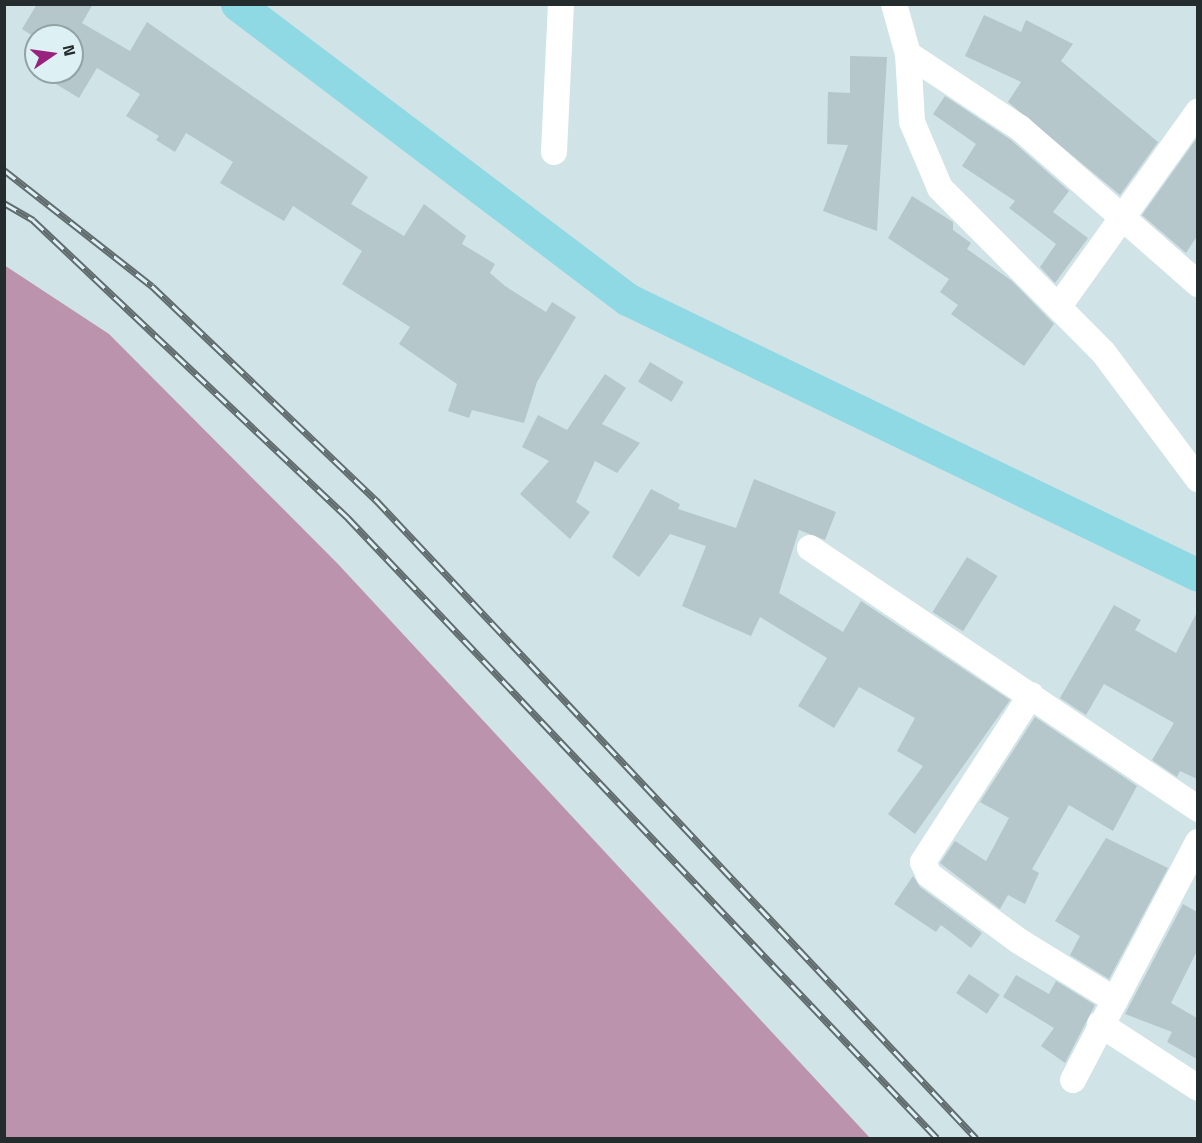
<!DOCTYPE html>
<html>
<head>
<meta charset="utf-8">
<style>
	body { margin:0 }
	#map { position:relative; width:1202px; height:1143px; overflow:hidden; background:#d0e3e6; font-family:"Titillium Web",sans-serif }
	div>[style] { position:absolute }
	.forest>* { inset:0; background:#bb93ad }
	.building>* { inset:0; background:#b5c7ca; transform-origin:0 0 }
	.minor>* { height:26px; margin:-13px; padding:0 13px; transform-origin:13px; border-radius:13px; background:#fff }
	.primary>* { height:33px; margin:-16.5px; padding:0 16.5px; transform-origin:16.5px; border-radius:16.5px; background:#8ed9e3 }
	.rail>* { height:7px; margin-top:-3.5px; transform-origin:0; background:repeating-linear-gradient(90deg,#ddf0f3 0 14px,#616c6e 0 28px); box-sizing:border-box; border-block:2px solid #616c6e }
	span { translate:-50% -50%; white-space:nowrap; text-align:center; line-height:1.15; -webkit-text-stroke:5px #ddf0f3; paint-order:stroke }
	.frame { position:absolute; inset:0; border:6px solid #252c2d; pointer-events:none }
	.north { position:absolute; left:24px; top:24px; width:60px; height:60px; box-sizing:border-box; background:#ddf0f3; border:2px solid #93a2a4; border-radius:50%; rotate:77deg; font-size:16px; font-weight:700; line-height:24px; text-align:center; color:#252c2d }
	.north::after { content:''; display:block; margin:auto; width:21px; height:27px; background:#98227d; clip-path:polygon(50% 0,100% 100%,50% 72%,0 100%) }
</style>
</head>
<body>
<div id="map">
	<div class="forest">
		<div style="clip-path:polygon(4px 265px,109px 334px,338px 564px,870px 1138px,5px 1138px)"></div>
	</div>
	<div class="building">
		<div style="clip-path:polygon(37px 4px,93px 4px,82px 23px,130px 51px,147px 22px,368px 177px,351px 204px,404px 236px,424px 204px,466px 236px,462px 244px,495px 264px,490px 273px,505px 286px,546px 312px,552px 302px,576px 317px,537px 382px,524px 423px,472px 410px,469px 418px,448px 411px,457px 384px,399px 344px,410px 327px,342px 284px,362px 251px,293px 206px,284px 221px,220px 183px,233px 162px,186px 133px,175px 152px,156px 140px,159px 136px,126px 116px,140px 94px,97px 68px,79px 98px,51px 81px,56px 72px,72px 72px,72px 36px,36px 38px,22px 29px)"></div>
		<div style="clip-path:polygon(984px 15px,1021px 32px,1026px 20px,1073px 44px,1061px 61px,1158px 142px,1120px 195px,1008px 102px,1021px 82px,965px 56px)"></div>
		<div style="clip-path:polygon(850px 56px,887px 57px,877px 231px,823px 211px,848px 145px,827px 144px,828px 92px,850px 93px)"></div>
		<div style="clip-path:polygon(945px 96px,1011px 140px,1069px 191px,1053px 212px,1088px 238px,1055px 283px,1040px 267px,1056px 244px,1009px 208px,1015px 201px,962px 166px,976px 144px,933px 114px)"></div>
		<div style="clip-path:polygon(1197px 138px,1197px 236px,1186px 253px,1142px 215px)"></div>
		<div style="clip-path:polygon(912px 196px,953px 222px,953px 230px,971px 243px,967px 249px,1012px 281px,1054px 324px,1024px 366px,951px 314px,958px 305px,940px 292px,949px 279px,888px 238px)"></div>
		<div style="left:650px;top:362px;width:39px;height:23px;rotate:31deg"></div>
		<div style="clip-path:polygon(605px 374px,626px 388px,602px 424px,640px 443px,617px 473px,595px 461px,576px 502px,590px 512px,570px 539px,520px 494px,549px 461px,522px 447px,538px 415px,567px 430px)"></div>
		<div style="clip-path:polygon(754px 479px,836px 512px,825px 540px,799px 530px,779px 593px,843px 632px,861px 601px,1010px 700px,915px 834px,888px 814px,923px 766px,897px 751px,915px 718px,859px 687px,834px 728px,798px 706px,827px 658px,760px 617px,751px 636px,682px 606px,706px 546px,670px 534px,639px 577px,612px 557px,651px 489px,680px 504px,678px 509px,736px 528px)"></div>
		<div style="left:967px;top:557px;width:36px;height:65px;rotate:32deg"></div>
		<div style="clip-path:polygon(1114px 605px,1141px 620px,1135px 630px,1176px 653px,1197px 612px,1197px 779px,1180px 771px,1177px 777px,1152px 760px,1174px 723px,1104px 684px,1086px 715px,1060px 698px)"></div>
		<div style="clip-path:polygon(1035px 717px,1137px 786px,1113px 831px,1069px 805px,1032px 869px,1039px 873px,1025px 904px,1008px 895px,1000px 909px,940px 863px,955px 841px,986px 861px,1009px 818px,980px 802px)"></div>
		<div style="clip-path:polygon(1106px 838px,1168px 868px,1109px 979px,1070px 955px,1080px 936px,1055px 921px)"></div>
		<div style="clip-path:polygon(913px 876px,920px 887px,982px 933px,971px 948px,941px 925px,936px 932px,894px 904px)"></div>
		<div style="clip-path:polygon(1183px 904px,1197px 912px,1197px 951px,1171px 1003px,1197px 1018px,1197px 1059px,1167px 1042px,1172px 1032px,1125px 1014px)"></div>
		<div style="left:969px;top:974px;width:37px;height:23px;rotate:34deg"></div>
		<div style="clip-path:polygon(1016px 975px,1049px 994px,1056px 981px,1095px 1005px,1065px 1063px,1041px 1046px,1054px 1028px,1003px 997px)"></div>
	</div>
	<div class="minor">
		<div style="left:894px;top:4px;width:52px;rotate:74.4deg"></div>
		<div style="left:908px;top:54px;width:68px;rotate:86.6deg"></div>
		<div style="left:912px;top:122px;width:72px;rotate:67deg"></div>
		<div style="left:940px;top:188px;width:231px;rotate:45.2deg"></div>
		<div style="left:1103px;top:352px;width:159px;rotate:53.2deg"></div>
		<div style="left:908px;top:54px;width:134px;rotate:33.5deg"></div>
		<div style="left:1020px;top:128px;width:237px;rotate:41.2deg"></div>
		<div style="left:554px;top:152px;width:148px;rotate:-87.3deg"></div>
		<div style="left:1059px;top:306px;width:239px;rotate:-54.4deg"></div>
		<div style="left:810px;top:548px;width:468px;rotate:33.9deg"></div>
		<div style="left:1031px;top:695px;width:199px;rotate:122.9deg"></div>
		<div style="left:923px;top:862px;width:14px;rotate:65deg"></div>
		<div style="left:929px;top:875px;width:112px;rotate:36.3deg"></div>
		<div style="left:1019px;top:941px;width:113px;rotate:31.6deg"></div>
		<div style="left:1100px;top:1024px;width:117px;rotate:33.1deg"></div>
		<div style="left:1073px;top:1080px;width:269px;rotate:-62.3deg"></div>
	</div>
	<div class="primary">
		<div style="left:237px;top:4px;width:489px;rotate:37.1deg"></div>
		<div style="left:627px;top:299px;width:634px;rotate:25.8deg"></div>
	</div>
	<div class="rail">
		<div style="left:4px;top:170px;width:188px;rotate:38.1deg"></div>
		<div style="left:152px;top:286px;width:310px;rotate:43.7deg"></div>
		<div style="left:376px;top:500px;width:876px;rotate:46.76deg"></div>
		<div style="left:4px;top:203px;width:34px;rotate:30deg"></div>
		<div style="left:33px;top:220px;width:434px;rotate:43.4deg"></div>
		<div style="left:348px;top:518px;width:855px;rotate:46.47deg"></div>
	</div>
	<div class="frame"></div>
	<div class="north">N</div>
</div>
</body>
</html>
